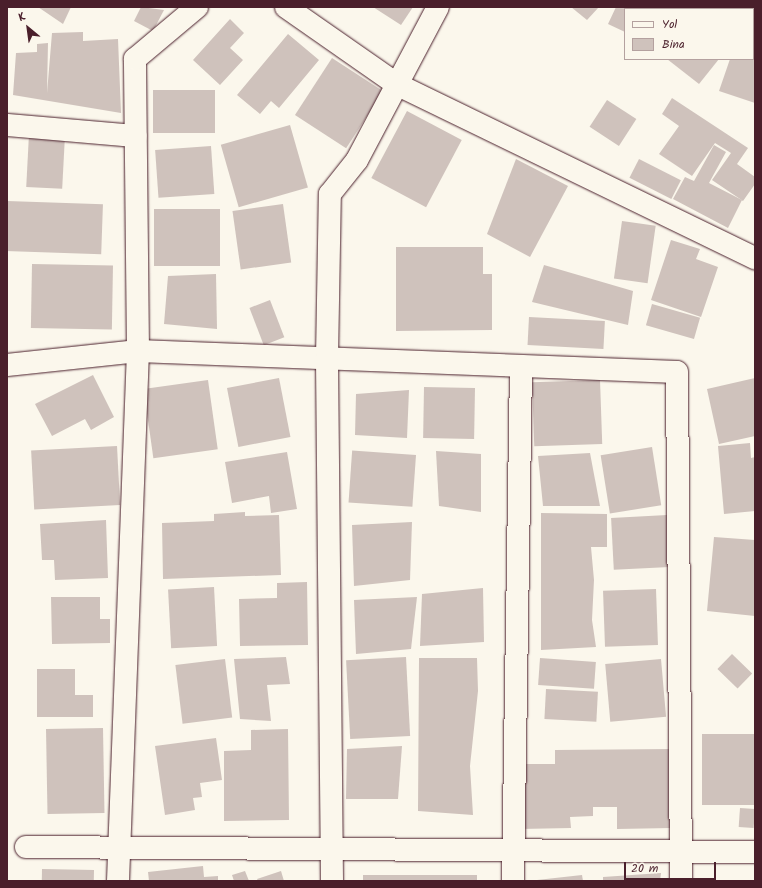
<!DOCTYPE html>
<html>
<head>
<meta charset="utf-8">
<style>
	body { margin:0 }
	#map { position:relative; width:762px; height:888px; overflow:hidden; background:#fbf7ec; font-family:Kalam,sans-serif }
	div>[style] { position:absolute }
	.building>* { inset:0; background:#cfc2bc; transform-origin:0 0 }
	.roads { filter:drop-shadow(0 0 1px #4a1f2b) drop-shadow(0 0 1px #4a1f2b) }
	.street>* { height:22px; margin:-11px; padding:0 11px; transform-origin:11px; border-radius:11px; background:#fbf7ec }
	span { translate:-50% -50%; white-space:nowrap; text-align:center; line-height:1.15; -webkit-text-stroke:3px #fbf7ec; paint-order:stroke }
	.frame { position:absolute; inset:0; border:8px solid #4a1f2b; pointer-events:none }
	.legend { position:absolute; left:624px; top:8px; width:130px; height:52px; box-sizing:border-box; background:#fbf7ec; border:1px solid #b4a19f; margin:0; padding:5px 7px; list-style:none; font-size:12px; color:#4a1f2b }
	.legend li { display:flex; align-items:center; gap:8px; height:20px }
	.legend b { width:20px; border:1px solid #b4a19f }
	.north { position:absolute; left:8px; top:8px; width:40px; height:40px; -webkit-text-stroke:3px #fbf7ec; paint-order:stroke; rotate:331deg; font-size:11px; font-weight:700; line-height:16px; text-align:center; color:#4a1f2b }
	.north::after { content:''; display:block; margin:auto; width:14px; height:18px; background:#4a1f2b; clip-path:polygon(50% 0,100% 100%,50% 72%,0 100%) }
	.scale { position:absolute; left:624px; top:862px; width:92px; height:18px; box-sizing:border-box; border:2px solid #4a1f2b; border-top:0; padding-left:5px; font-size:12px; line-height:14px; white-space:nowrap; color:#4a1f2b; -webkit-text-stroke:3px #fbf7ec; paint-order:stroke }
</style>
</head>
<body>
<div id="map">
	<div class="building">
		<div style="clip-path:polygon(38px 7px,71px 7px,63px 24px)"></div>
		<div style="clip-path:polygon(141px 7px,164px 10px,153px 31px,134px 21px)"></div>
		<div style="clip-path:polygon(373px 7px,413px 7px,401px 25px)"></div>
		<div style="clip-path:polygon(571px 7px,599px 7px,587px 20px)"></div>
		<div style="clip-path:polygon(616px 7px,671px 7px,625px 9px,625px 32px,608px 24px)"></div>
		<div style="clip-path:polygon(697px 7px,721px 7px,723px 9px,695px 9px)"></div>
		<div style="clip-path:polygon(230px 19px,244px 33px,230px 48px,243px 60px,220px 85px,193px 60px)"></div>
		<div style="clip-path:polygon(83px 32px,83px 41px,118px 39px,121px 113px,13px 95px,16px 53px,37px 52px,37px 44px,48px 43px,47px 93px,52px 33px)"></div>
		<div style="clip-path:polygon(288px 34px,319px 60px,279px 108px,271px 101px,260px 114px,237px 95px)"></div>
		<div style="clip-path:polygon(753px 43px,755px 43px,755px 103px,719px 91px,730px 59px,753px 59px)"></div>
		<div style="left:332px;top:58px;width:61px;height:68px;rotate:33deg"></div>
		<div style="clip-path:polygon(667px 59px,719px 59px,699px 84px)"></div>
		<div style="left:215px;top:90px;width:43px;height:62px;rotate:90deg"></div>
		<div style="clip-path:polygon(672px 98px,748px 148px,737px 164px,755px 177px,755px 184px,743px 201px,712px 180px,731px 153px,715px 143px,692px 176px,659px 154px,679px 126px,662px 114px)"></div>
		<div style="left:607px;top:100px;width:35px;height:32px;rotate:33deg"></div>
		<div style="left:407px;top:111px;width:62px;height:76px;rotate:28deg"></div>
		<div style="left:290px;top:125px;width:65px;height:72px;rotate:74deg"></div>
		<div style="left:29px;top:134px;width:36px;height:53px;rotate:3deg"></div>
		<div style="clip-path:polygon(714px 145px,726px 152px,709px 183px,742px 200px,728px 228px,673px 199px,685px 177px,694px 181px)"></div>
		<div style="left:211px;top:146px;width:48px;height:56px;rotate:86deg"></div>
		<div style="clip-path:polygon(516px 159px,568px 186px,530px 257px,487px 234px)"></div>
		<div style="left:639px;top:159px;width:47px;height:21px;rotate:27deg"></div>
		<div style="left:7px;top:201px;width:96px;height:50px;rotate:2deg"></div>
		<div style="left:283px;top:204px;width:59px;height:51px;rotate:82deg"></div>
		<div style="left:154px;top:209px;width:66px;height:57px"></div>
		<div style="left:622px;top:221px;width:34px;height:58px;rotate:8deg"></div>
		<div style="clip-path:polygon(671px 240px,700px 249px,696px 259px,718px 267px,701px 317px,651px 300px)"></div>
		<div style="clip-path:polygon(396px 247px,483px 247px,483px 274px,492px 274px,492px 330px,396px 331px)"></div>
		<div style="left:32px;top:264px;width:81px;height:64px;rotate:1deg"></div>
		<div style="clip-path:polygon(544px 265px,633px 291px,628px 325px,532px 302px)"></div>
		<div style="clip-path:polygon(216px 274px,217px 329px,164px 324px,168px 276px)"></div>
		<div style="left:270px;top:300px;width:40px;height:22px;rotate:69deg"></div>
		<div style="left:652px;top:304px;width:50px;height:22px;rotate:16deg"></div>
		<div style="left:529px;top:317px;width:76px;height:28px;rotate:3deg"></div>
		<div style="clip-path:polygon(93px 375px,114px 417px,91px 430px,85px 419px,52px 436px,35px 404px)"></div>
		<div style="left:279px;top:378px;width:60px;height:53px;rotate:79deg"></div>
		<div style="clip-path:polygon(755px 378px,755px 436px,719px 444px,707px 389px)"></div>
		<div style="left:208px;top:380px;width:70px;height:65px;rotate:82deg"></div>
		<div style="left:600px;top:380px;width:64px;height:68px;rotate:88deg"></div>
		<div style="left:424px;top:387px;width:51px;height:51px;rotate:1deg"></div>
		<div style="clip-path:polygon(409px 390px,407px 438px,355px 435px,356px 394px)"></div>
		<div style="clip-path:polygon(750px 443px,751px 458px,755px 457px,755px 511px,724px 514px,718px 446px)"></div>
		<div style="left:117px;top:446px;width:59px;height:86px;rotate:87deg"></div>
		<div style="left:652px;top:447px;width:59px;height:52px;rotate:81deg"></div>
		<div style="clip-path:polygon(436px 451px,481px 454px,481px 512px,439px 506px)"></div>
		<div style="clip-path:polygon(287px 452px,297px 509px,271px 513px,269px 496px,232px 503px,225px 462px)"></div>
		<div style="clip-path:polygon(590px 453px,600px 506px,543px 506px,538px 456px)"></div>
		<div style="left:416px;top:455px;width:52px;height:64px;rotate:94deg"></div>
		<div style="clip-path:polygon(245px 512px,245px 516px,279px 515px,281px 575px,163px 579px,162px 523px,214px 521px,214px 514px)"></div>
		<div style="clip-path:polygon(541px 513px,607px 514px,607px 547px,591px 547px,594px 580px,592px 620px,596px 647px,541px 650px)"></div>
		<div style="left:667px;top:515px;width:52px;height:56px;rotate:87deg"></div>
		<div style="clip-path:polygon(106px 520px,108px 578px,55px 580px,54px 560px,42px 560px,40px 524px)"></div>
		<div style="clip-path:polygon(412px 522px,410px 580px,354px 586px,352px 525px)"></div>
		<div style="clip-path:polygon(714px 537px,755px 540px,755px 616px,707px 611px)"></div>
		<div style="clip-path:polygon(307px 582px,308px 645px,240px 646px,239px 599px,277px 598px,277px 583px)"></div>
		<div style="left:214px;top:587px;width:59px;height:46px;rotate:87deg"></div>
		<div style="clip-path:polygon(483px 588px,484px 642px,420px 646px,422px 594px)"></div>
		<div style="left:656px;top:589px;width:56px;height:53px;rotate:88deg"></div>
		<div style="clip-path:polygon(51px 597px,100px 597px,100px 619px,110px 619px,110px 643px,52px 644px)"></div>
		<div style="clip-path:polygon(417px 597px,411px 649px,356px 654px,354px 600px)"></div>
		<div style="left:732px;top:654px;width:28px;height:21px;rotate:44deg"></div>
		<div style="clip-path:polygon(286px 657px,290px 684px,267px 685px,271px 721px,240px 719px,234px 659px)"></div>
		<div style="left:406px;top:657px;width:79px;height:60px;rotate:87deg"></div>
		<div style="clip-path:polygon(419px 658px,477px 658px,478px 691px,470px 766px,473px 815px,418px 811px)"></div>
		<div style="left:540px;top:658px;width:56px;height:27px;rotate:4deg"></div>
		<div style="left:225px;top:659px;width:59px;height:50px;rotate:83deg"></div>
		<div style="left:661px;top:659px;width:58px;height:56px;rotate:85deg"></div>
		<div style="clip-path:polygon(37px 669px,75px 669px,75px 695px,93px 695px,93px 717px,37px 717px)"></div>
		<div style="left:546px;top:689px;width:52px;height:30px;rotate:3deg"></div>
		<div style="left:103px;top:728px;width:85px;height:57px;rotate:89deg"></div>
		<div style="clip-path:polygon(288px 729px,289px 820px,224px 821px,224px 751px,251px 750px,251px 730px)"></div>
		<div style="left:755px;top:734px;width:71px;height:53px;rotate:90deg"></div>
		<div style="clip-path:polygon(216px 738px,222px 780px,200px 783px,202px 797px,193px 798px,195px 810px,165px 815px,155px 746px)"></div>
		<div style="clip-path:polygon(402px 746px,398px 799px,346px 799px,347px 749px)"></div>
		<div style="clip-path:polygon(671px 749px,671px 828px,617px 829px,617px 807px,593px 807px,593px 816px,570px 817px,571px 828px,520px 829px,520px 764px,555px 764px,555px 750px)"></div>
		<div style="left:740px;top:808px;width:15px;height:19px;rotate:4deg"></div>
		<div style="clip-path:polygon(203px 866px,204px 877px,218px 876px,218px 881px,149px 881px,148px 872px)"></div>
		<div style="left:42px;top:869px;width:52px;height:12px;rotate:1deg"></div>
		<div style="clip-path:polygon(245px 871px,249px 881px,234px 881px,232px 875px)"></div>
		<div style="clip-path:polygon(281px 871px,284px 881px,258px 881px,257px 879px)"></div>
		<div style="clip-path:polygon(661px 873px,660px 881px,603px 881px,603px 877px)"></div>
		<div style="left:363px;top:875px;width:114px;height:6px"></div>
		<div style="clip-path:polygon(582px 875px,583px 881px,537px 881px,537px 880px)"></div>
	</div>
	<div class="roads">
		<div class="street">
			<div style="left:286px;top:7px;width:136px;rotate:34.9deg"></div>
			<div style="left:398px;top:85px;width:397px;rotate:25.9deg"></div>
			<div style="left:7px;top:125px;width:129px;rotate:4.9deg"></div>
			<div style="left:7px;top:365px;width:132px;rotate:-6.1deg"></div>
			<div style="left:138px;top:351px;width:539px;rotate:2.23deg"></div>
			<div style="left:677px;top:372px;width:509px;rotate:89.55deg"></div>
			<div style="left:26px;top:847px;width:729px;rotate:0.39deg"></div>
			<div style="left:118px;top:881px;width:530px;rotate:-87.84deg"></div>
			<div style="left:138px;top:351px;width:292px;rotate:-90.6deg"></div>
			<div style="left:135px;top:59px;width:81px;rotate:-40deg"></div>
			<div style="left:332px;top:881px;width:523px;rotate:-90.55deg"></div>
			<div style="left:327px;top:358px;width:164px;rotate:-89deg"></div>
			<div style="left:330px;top:194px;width:43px;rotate:-51.5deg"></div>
			<div style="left:357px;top:160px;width:173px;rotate:-62.1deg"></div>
			<div style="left:513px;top:881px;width:515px;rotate:-89.11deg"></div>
		</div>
	</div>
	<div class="frame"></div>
	<ul class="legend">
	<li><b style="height:5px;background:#fbf7ec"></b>Yol</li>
	<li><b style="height:11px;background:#cfc2bc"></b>Bina</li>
	</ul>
	<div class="north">K</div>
	<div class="scale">20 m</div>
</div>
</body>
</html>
